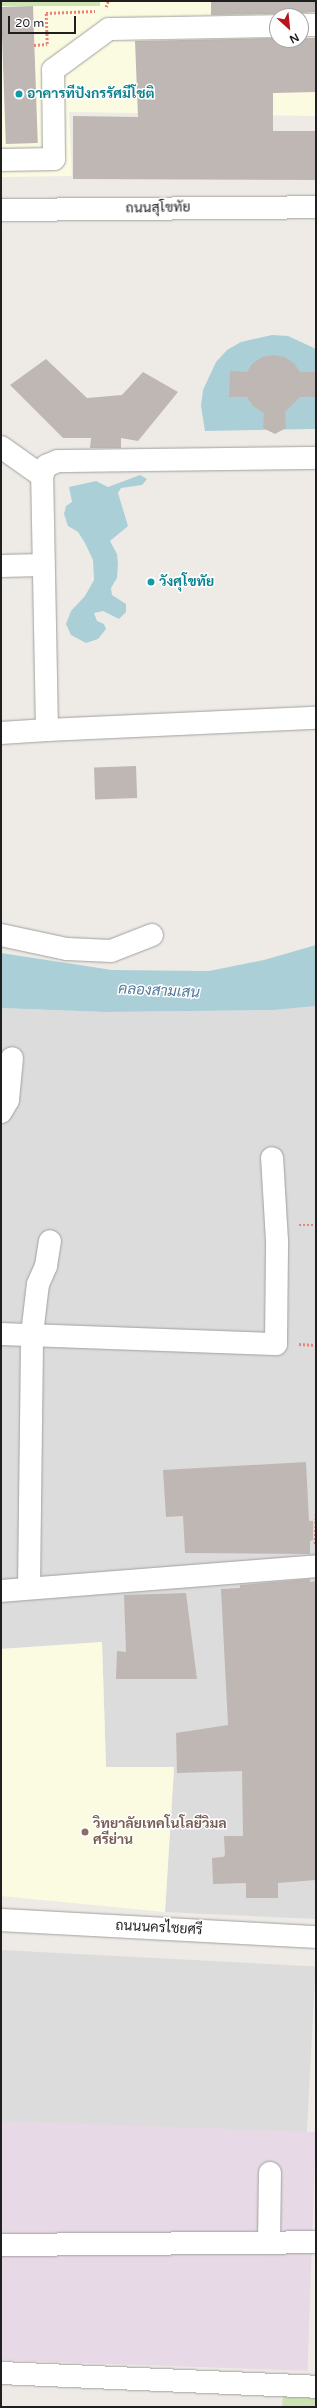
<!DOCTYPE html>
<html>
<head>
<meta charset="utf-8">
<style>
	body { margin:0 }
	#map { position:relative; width:317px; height:2408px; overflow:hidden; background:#eeebe6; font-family:"Varela Round",Sarabun,sans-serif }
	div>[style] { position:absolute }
	.residential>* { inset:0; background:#dddcdc; transform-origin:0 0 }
	.industrial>* { inset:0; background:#e7d9e5; transform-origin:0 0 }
	.education>* { inset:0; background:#fbfbe2 }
	.grass>* { inset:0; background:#cce3b2; transform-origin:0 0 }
	.water>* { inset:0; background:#abcfd7 }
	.building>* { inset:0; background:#bfb7b3; transform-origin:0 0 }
	.path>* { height:2.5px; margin-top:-1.25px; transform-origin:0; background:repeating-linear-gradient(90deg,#ea837b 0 2px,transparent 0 4px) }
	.roads { filter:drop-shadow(0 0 1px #a0a0a0) drop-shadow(0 0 1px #a0a0a0) }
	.minor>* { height:22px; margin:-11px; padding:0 11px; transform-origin:11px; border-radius:11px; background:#fff }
	.dots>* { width:11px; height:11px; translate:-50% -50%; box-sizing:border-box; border:2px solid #fff; border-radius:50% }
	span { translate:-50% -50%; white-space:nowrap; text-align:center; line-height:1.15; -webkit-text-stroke:3px #fff; paint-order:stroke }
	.culture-label { font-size:14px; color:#0d838f; font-weight:700 }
	.left { translate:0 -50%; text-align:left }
	.street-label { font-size:14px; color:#1f1f1f }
	.education-label { font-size:14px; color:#785e54; font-weight:700 }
	.water-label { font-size:15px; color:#537a9d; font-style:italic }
	.frame { position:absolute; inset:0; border:2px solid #1f1f1f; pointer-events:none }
	.north { position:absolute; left:269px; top:8px; width:40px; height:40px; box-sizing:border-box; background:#fff; border:1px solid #a5a5a5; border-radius:50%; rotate:153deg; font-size:11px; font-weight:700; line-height:16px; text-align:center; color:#1f1f1f }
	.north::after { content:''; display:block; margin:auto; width:14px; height:18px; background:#b7161c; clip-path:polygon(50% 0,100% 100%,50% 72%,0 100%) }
	.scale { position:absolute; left:8px; top:16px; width:68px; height:18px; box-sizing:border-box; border:2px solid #1f1f1f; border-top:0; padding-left:5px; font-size:12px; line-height:14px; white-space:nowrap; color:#1f1f1f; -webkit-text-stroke:3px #fff; paint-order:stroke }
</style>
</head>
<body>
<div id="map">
	<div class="residential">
		<div style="clip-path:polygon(316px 1006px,316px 1919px,165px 1912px,174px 1768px,106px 1767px,102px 1642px,1px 1649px,1px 1008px,105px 1012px,274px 1010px)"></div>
		<div style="left:1px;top:1950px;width:315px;height:171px;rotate:3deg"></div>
	</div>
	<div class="industrial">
		<div style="left:1px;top:2121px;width:315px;height:239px;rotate:2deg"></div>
	</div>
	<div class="education">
		<div style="clip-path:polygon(evenodd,1px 1px,316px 1px,316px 116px,69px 112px,72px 176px,1px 177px,1px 1px,277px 16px,301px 16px,301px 40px,277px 40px,277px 16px)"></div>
		<div style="clip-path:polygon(102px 1642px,106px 1767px,174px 1767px,165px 1912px,1px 1896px,1px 1649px)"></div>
	</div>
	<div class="grass">
		<div style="left:1px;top:1px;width:99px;height:5px"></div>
		<div style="clip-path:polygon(283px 2396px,316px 2398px,316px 2407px,282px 2407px)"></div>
	</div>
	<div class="water">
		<div style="clip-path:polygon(272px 335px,288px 336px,316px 349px,316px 429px,205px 431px,201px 406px,203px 390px,216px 362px,227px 350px,241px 342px)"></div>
		<div style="clip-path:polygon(140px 475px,147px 479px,142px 485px,121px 488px,118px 493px,128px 526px,110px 541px,117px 554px,118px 564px,117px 578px,111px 588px,112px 595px,126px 604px,126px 612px,119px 619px,103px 611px,94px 613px,97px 621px,104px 624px,106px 629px,98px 639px,86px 643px,71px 635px,66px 624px,71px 611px,85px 596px,94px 580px,93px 560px,85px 543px,78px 532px,68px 526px,64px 514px,66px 506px,72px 502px,69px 487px,96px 481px,108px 487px)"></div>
		<div style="clip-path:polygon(316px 945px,316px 1006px,274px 1010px,105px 1012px,1px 1008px,1px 953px,112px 970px,209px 971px,264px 960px)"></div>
	</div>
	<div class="building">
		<div style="clip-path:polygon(211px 1px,316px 1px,316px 12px,301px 13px,293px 16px,277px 14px,211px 15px)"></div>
		<div style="left:33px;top:6px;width:137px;height:32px;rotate:88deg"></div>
		<div style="clip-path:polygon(277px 38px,301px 40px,301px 38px,316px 38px,316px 92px,273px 93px,273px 131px,316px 131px,316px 180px,73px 179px,73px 116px,138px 117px,135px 41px)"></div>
		<div style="clip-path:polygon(273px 355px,284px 357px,294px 363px,300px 372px,316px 372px,316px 397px,300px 397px,285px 412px,286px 428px,275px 434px,263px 428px,264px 413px,253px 406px,247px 397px,229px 397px,230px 371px,247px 372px,252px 364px,262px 357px)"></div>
		<div style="clip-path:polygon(46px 359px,87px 398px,122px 395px,143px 372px,178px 392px,138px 441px,121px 438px,121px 448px,90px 448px,91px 438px,63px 438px,10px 385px)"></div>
		<div style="left:136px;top:766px;width:32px;height:42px;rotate:88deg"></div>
		<div style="clip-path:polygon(306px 1462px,309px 1521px,313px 1521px,313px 1540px,310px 1541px,310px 1554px,185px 1553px,183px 1516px,166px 1517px,163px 1470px)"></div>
		<div style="clip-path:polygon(310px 1579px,310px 1582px,316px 1581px,316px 1880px,278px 1883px,278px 1898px,246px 1898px,246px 1883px,213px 1884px,212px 1858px,223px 1857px,225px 1855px,224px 1836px,243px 1836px,242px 1771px,177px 1773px,176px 1733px,228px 1725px,221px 1589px,240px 1588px,240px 1585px)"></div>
		<div style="clip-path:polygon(186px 1593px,197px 1679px,116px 1679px,117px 1651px,126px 1652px,124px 1595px)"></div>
	</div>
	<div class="path">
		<div style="left:106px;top:7px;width:6px;rotate:-72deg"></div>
		<div style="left:34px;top:45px;width:13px;rotate:-4deg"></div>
		<div style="left:47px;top:44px;width:31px;rotate:-92deg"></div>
		<div style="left:46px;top:13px;width:49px;rotate:-2.3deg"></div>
		<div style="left:299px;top:1225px;width:17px"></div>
		<div style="left:299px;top:1344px;width:17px;rotate:3deg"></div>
		<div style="left:315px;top:1544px;width:36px;rotate:-88deg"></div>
	</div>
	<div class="roads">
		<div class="minor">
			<div style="left:301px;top:25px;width:15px"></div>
			<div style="left:1px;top:160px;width:53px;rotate:-1.1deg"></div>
			<div style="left:54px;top:159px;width:89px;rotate:-90.6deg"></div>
			<div style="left:53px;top:70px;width:69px;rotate:-36.2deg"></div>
			<div style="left:109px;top:29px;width:168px;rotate:-1deg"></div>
			<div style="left:1px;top:210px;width:315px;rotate:-0.5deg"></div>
			<div style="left:1px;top:447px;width:50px;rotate:35.3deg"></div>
			<div style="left:1px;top:566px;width:42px;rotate:-1.4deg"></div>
			<div style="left:47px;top:730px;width:269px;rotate:-2.6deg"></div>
			<div style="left:1px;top:733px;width:46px;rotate:-3.7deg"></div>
			<div style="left:47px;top:730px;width:254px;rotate:-91.1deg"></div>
			<div style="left:42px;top:476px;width:11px;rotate:-68deg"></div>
			<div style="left:46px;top:466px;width:13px;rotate:-23deg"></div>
			<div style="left:58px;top:461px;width:258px;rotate:-0.7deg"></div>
			<div style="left:1px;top:935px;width:67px;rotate:12deg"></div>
			<div style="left:67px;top:949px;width:44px;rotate:2.6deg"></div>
			<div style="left:111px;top:951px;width:44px;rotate:-21.3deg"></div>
			<div style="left:1px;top:1112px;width:14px;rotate:-60deg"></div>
			<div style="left:8px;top:1100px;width:42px;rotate:-84.6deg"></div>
			<div style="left:1px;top:1334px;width:275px;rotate:2.1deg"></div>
			<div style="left:276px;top:1344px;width:103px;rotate:-89.4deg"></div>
			<div style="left:277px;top:1241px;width:83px;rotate:-93.4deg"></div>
			<div style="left:29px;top:1588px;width:254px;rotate:-89.3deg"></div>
			<div style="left:32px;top:1334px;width:50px;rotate:-83.2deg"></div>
			<div style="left:38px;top:1284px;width:20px;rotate:-66deg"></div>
			<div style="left:46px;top:1266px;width:25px;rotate:-81deg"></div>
			<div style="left:1px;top:1591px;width:316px;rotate:-4.5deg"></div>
			<div style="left:1px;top:1920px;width:315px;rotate:3.1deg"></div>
			<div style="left:269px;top:2243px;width:70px;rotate:-89.2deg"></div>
			<div style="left:1px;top:2245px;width:315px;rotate:-0.5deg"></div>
			<div style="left:1px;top:2373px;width:315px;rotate:2.5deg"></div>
		</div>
	</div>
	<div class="dots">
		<div style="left:19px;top:94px;background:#0f9aa8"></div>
		<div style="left:151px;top:582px;background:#0f9aa8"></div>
		<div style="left:85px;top:1832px;background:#8d6e63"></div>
	</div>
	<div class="culture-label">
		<span class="left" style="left:27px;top:94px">อาคารทีปังกรรัศมีโชติ</span>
		<span class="left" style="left:159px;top:582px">วังศุโขทัย</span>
	</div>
	<div class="street-label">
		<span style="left:158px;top:208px;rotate:-1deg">ถนนสุโขทัย</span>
		<span style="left:159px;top:1928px;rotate:3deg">ถนนนครไชยศรี</span>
	</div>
	<div class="education-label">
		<span class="left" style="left:93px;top:1832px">วิทยาลัยเทคโนโลยีวิมล<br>ศรีย่าน</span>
	</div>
	<div class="water-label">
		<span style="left:159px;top:991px;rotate:3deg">คลองสามเสน</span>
	</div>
	<div class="frame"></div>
	<div class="north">N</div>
	<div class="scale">20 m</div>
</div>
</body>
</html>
